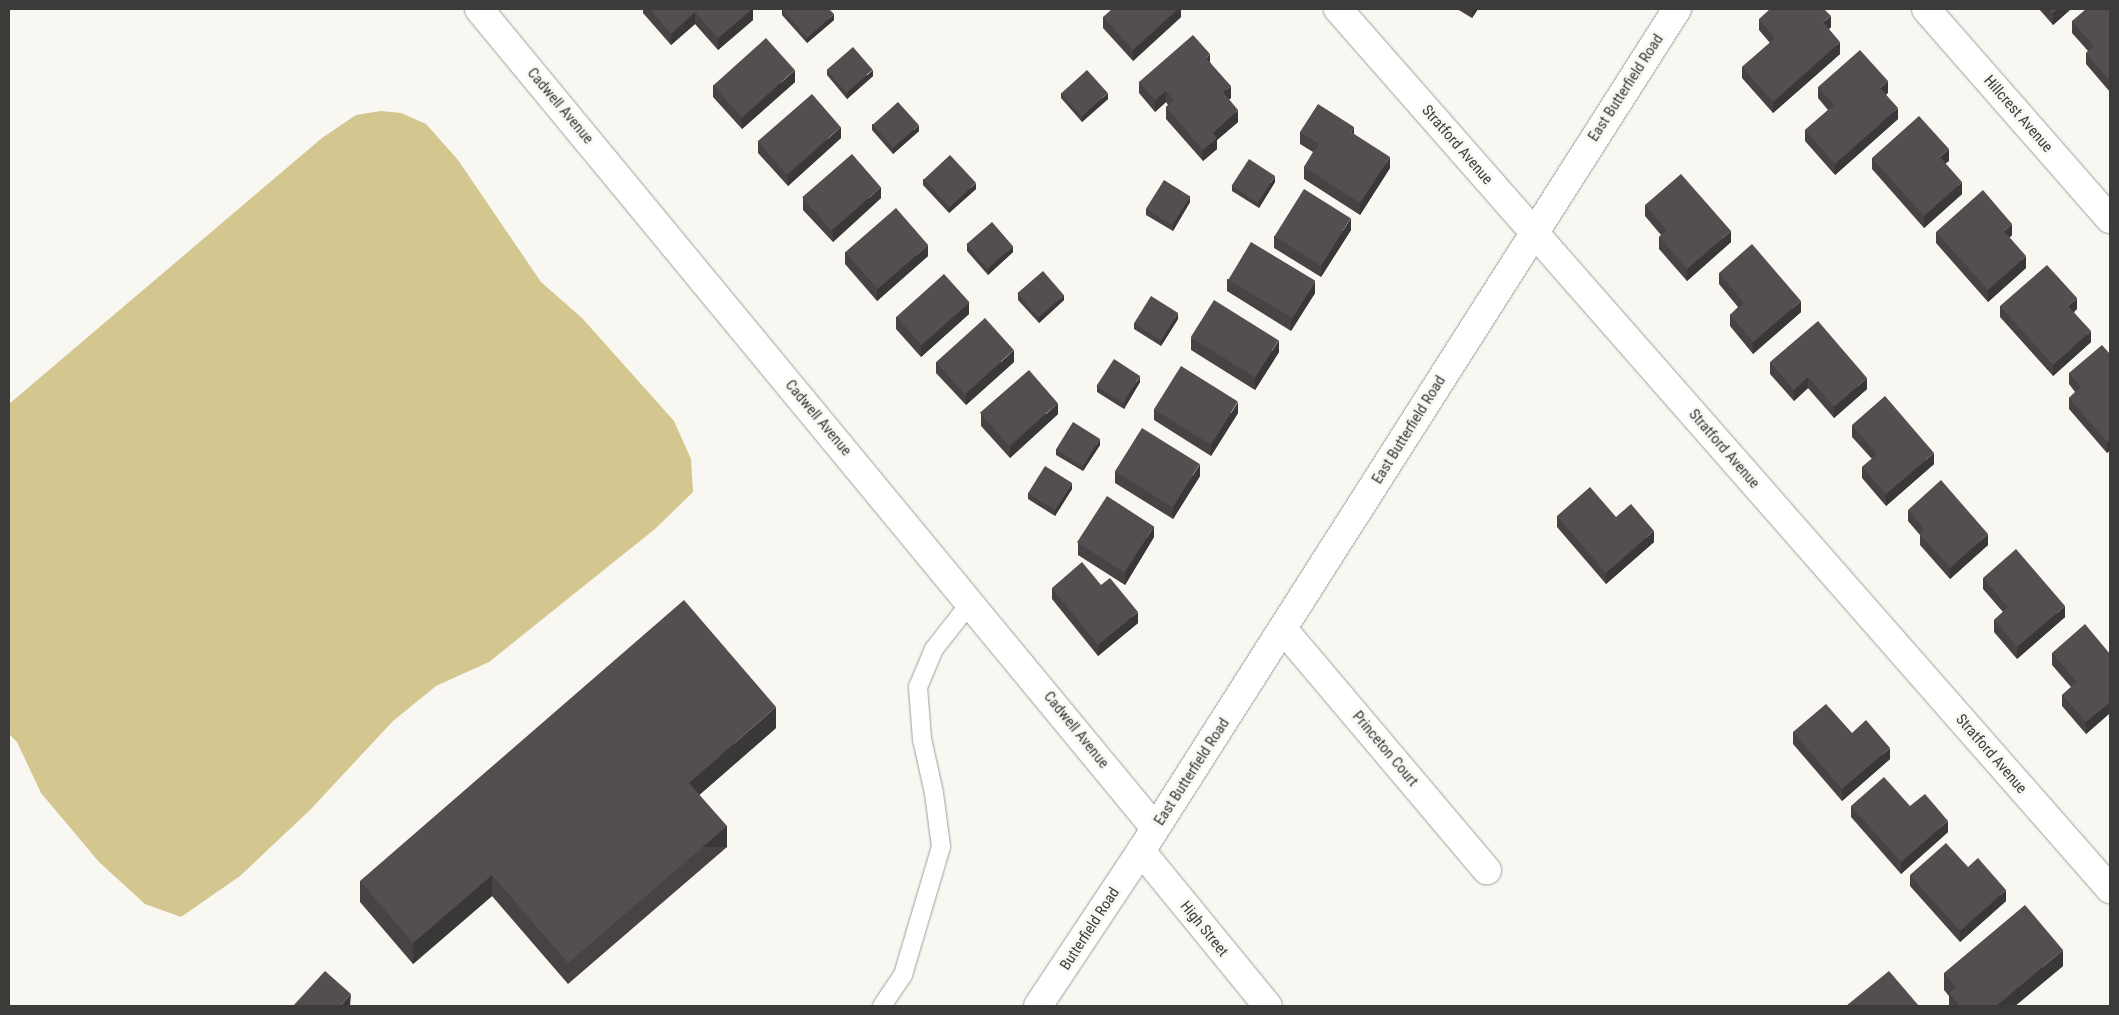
<!DOCTYPE html>
<html>
<head>
<meta charset="utf-8">
<style>
	body { margin:0 }
	#map { position:relative; width:2119px; height:1015px; overflow:hidden; background:#f8f7f2; font-family:"Roboto Condensed",sans-serif }
	div>[style] { position:absolute }
	.green>* { inset:0; background:#d3c68e }
	.roads { filter:drop-shadow(0 0 1px #a09f9a) drop-shadow(0 0 1px #a09f9a) }
	.lane>* { height:18px; margin:-9px; padding:0 9px; transform-origin:9px; border-radius:9px; background:#fff }
	.street>* { height:28px; margin:-14px; padding:0 14px; transform-origin:14px; border-radius:14px; background:#fff }
	.secondary>* { height:28px; margin:-14px; padding:0 14px; transform-origin:14px; border-radius:14px; background:#fff }
	.wall>* { inset:0; background:#474345 }
	.shaded-wall>* { inset:0; background:#3a3738; transform-origin:0 0 }
	.building>* { inset:0; background:#534e50; transform-origin:0 0 }
	span { translate:-50% -50%; white-space:nowrap; text-align:center; line-height:1.15; -webkit-text-stroke:5px #f8f7f2; paint-order:stroke }
	.street-label { font-size:15px; color:#3c3b39 }
	.frame { position:absolute; inset:0; border:10px solid #3c3b39; pointer-events:none }
</style>
</head>
<body>
<div id="map">
	<div class="green">
		<div style="clip-path:polygon(381px 111px,401px 113px,426px 124px,458px 160px,541px 282px,582px 318px,674px 421px,691px 459px,693px 492px,655px 529px,489px 662px,436px 686px,393px 721px,310px 810px,240px 876px,181px 917px,145px 904px,99px 862px,41px 793px,17px 742px,9px 734px,9px 404px,322px 138px,356px 115px)"></div>
	</div>
	<div class="roads">
		<div class="lane">
			<div style="left:882px;top:1006px;width:37px;rotate:-56deg"></div>
			<div style="left:903px;top:975px;width:134px;rotate:-73.5deg"></div>
			<div style="left:941px;top:847px;width:54px;rotate:-97.4deg"></div>
			<div style="left:934px;top:793px;width:55px;rotate:-102.5deg"></div>
			<div style="left:922px;top:739px;width:52px;rotate:-94.4deg"></div>
			<div style="left:918px;top:687px;width:41px;rotate:-67.2deg"></div>
			<div style="left:934px;top:649px;width:60px;rotate:-51.8deg"></div>
		</div>
		<div class="street">
			<div style="left:479px;top:9px;width:1062px;rotate:50.46deg"></div>
			<div style="left:1338px;top:9px;width:1171px;rotate:48.74deg"></div>
			<div style="left:1926px;top:9px;width:279px;rotate:48.8deg"></div>
			<div style="left:1283px;top:629px;width:316px;rotate:49.8deg"></div>
			<div style="left:1141px;top:851px;width:200px;rotate:50.7deg"></div>
		</div>
		<div class="secondary">
			<div style="left:1038px;top:1006px;width:186px;rotate:-56.4deg"></div>
			<div style="left:1141px;top:851px;width:998px;rotate:-57.52deg"></div>
		</div>
	</div>
	<div class="wall">
		<div style="clip-path:polygon(643px 9px,753px 9px,753px 20px,718px 50px,695px 24px,671px 45px,643px 13px)"></div>
		<div style="clip-path:polygon(782px 9px,834px 20px,807px 43px,782px 15px)"></div>
		<div style="clip-path:polygon(1181px 9px,1181px 17px,1133px 61px,1103px 28px,1103px 17px)"></div>
		<div style="clip-path:polygon(1457px 9px,1478px 9px,1472px 18px)"></div>
		<div style="clip-path:polygon(2039px 9px,2071px 9px,2053px 25px)"></div>
		<div style="clip-path:polygon(2110px 9px,2110px 92px,2086px 64px,2086px 53px,2088px 51px,2072px 33px,2072px 21px)"></div>
		<div style="clip-path:polygon(1759px 19px,1831px 27px,1829px 29px,1840px 54px,1773px 113px,1742px 78px,1742px 67px,1770px 43px,1759px 30px)"></div>
		<div style="clip-path:polygon(1210px 62px,1231px 98px,1229px 99px,1238px 122px,1217px 140px,1217px 149px,1203px 161px,1166px 119px,1166px 107px,1168px 105px,1166px 102px,1155px 112px,1139px 93px,1139px 82px)"></div>
		<div style="clip-path:polygon(827px 70px,873px 76px,847px 99px,827px 75px)"></div>
		<div style="clip-path:polygon(795px 82px,742px 129px,713px 97px,713px 85px)"></div>
		<div style="clip-path:polygon(1818px 87px,1888px 93px,1886px 94px,1898px 119px,1835px 175px,1805px 141px,1805px 130px,1828px 110px,1818px 98px)"></div>
		<div style="clip-path:polygon(1061px 93px,1108px 99px,1082px 122px,1061px 98px)"></div>
		<div style="clip-path:polygon(872px 124px,919px 131px,893px 154px,872px 130px)"></div>
		<div style="clip-path:polygon(1300px 132px,1354px 134px,1390px 168px,1360px 215px,1304px 179px,1304px 167px,1313px 152px,1300px 144px)"></div>
		<div style="clip-path:polygon(841px 138px,788px 186px,758px 153px,758px 142px)"></div>
		<div style="clip-path:polygon(1872px 158px,1949px 161px,1945px 163px,1962px 194px,1924px 228px,1872px 169px)"></div>
		<div style="clip-path:polygon(923px 179px,976px 189px,949px 213px,923px 185px)"></div>
		<div style="clip-path:polygon(1275px 182px,1259px 208px,1232px 191px,1232px 186px)"></div>
		<div style="clip-path:polygon(803px 198px,881px 198px,833px 242px,803px 210px)"></div>
		<div style="clip-path:polygon(1190px 202px,1173px 231px,1146px 215px,1146px 209px)"></div>
		<div style="clip-path:polygon(1645px 205px,1731px 242px,1687px 281px,1659px 249px,1659px 237px,1661px 235px,1645px 216px)"></div>
		<div style="clip-path:polygon(1351px 230px,1321px 277px,1274px 248px,1274px 236px)"></div>
		<div style="clip-path:polygon(1936px 232px,2012px 235px,2009px 238px,2026px 268px,1988px 302px,1936px 243px)"></div>
		<div style="clip-path:polygon(967px 245px,1013px 252px,988px 275px,967px 251px)"></div>
		<div style="clip-path:polygon(845px 252px,928px 256px,877px 301px,845px 264px)"></div>
		<div style="clip-path:polygon(1719px 273px,1801px 312px,1753px 354px,1730px 326px,1730px 315px,1738px 307px,1719px 284px)"></div>
		<div style="clip-path:polygon(1227px 279px,1315px 293px,1291px 331px,1227px 291px)"></div>
		<div style="clip-path:polygon(1018px 294px,1064px 300px,1039px 323px,1018px 300px)"></div>
		<div style="clip-path:polygon(2000px 306px,2077px 309px,2074px 312px,2091px 342px,2053px 376px,2000px 317px)"></div>
		<div style="clip-path:polygon(969px 314px,921px 357px,896px 329px,896px 317px)"></div>
		<div style="clip-path:polygon(1178px 319px,1161px 346px,1134px 329px,1134px 323px)"></div>
		<div style="clip-path:polygon(1191px 338px,1279px 352px,1255px 390px,1191px 350px)"></div>
		<div style="clip-path:polygon(2110px 354px,2110px 450px,2107px 453px,2069px 409px,2069px 398px,2075px 392px,2069px 384px,2069px 373px)"></div>
		<div style="clip-path:polygon(936px 362px,1014px 362px,966px 405px,936px 373px)"></div>
		<div style="clip-path:polygon(1770px 362px,1867px 389px,1834px 418px,1808px 388px,1794px 401px,1770px 374px)"></div>
		<div style="clip-path:polygon(1140px 382px,1124px 409px,1097px 392px,1097px 386px)"></div>
		<div style="clip-path:polygon(1154px 409px,1238px 413px,1211px 456px,1154px 420px)"></div>
		<div style="clip-path:polygon(981px 414px,1058px 414px,1010px 458px,981px 426px)"></div>
		<div style="clip-path:polygon(1852px 425px,1934px 464px,1886px 506px,1862px 478px,1862px 467px,1872px 459px,1852px 437px)"></div>
		<div style="clip-path:polygon(1100px 445px,1083px 471px,1056px 455px,1056px 449px)"></div>
		<div style="clip-path:polygon(1115px 471px,1200px 476px,1173px 519px,1115px 483px)"></div>
		<div style="clip-path:polygon(1072px 489px,1055px 516px,1028px 499px,1028px 493px)"></div>
		<div style="clip-path:polygon(1908px 510px,1988px 545px,1950px 579px,1920px 545px,1920px 535px,1908px 521px)"></div>
		<div style="clip-path:polygon(1557px 516px,1616px 517px,1654px 542px,1606px 584px,1557px 527px)"></div>
		<div style="clip-path:polygon(1154px 537px,1125px 585px,1078px 555px,1078px 543px)"></div>
		<div style="clip-path:polygon(1983px 578px,2065px 617px,2017px 659px,1994px 632px,1994px 620px,2003px 612px,1983px 589px)"></div>
		<div style="clip-path:polygon(1101px 585px,1138px 623px,1098px 656px,1052px 599px,1052px 588px)"></div>
		<div style="clip-path:polygon(2052px 653px,2110px 654px,2110px 713px,2086px 734px,2062px 706px,2062px 695px,2071px 687px,2052px 665px)"></div>
		<div style="clip-path:polygon(776px 728px,699px 795px,727px 847px,568px 984px,492px 896px,413px 964px,360px 902px,360px 881px)"></div>
		<div style="clip-path:polygon(1793px 732px,1852px 733px,1890px 759px,1842px 801px,1793px 744px)"></div>
		<div style="clip-path:polygon(2110px 732px,2110px 747px,2109px 745px,2109px 734px)"></div>
		<div style="clip-path:polygon(1851px 806px,1910px 806px,1948px 832px,1901px 874px,1851px 817px)"></div>
		<div style="clip-path:polygon(1968px 867px,2006px 901px,1960px 942px,1910px 886px,1910px 875px)"></div>
		<div style="clip-path:polygon(2063px 966px,2015px 1006px,1949px 1006px,1949px 996px,1944px 990px,1944px 973px)"></div>
	</div>
	<div class="shaded-wall">
		<div style="clip-path:polygon(752px 9px,753px 9px,753px 20px,718px 50px,718px 38px)"></div>
		<div style="clip-path:polygon(1178px 9px,1181px 9px,1181px 17px,1133px 61px,1133px 50px)"></div>
		<div style="clip-path:polygon(1472px 9px,1478px 9px,1472px 18px)"></div>
		<div style="clip-path:polygon(2058px 9px,2071px 9px,2053px 25px,2053px 13px)"></div>
		<div style="clip-path:polygon(695px 12px,695px 24px,671px 45px,671px 34px)"></div>
		<div style="clip-path:polygon(834px 14px,834px 20px,807px 43px,807px 38px)"></div>
		<div style="clip-path:polygon(1831px 16px,1831px 27px,1823px 33px,1823px 22px)"></div>
		<div style="clip-path:polygon(1840px 42px,1840px 54px,1773px 113px,1773px 102px)"></div>
		<div style="clip-path:polygon(1210px 54px,1210px 65px,1206px 58px)"></div>
		<div style="clip-path:polygon(795px 70px,795px 82px,742px 129px,742px 118px)"></div>
		<div style="clip-path:polygon(873px 70px,873px 76px,847px 99px,847px 93px)"></div>
		<div style="clip-path:polygon(1888px 81px,1888px 93px,1880px 99px,1880px 88px)"></div>
		<div style="clip-path:polygon(1231px 86px,1231px 98px,1223px 104px,1223px 92px)"></div>
		<div style="clip-path:polygon(1166px 91px,1166px 102px,1155px 112px,1155px 100px)"></div>
		<div style="clip-path:polygon(1108px 93px,1108px 99px,1082px 122px,1082px 116px)"></div>
		<div style="clip-path:polygon(1898px 108px,1898px 119px,1835px 175px,1835px 164px)"></div>
		<div style="clip-path:polygon(1238px 110px,1238px 122px,1217px 140px,1217px 149px,1203px 161px,1203px 150px,1213px 133px)"></div>
		<div style="clip-path:polygon(919px 125px,919px 131px,893px 154px,893px 148px)"></div>
		<div style="clip-path:polygon(841px 127px,841px 138px,788px 186px,788px 175px)"></div>
		<div style="clip-path:polygon(1354px 127px,1354px 138px,1351px 132px)"></div>
		<div style="clip-path:polygon(1949px 149px,1949px 161px,1940px 168px,1940px 157px)"></div>
		<div style="clip-path:polygon(1390px 157px,1390px 168px,1360px 215px,1360px 203px)"></div>
		<div style="clip-path:polygon(1275px 176px,1275px 182px,1259px 208px,1259px 202px)"></div>
		<div style="clip-path:polygon(1962px 182px,1962px 194px,1924px 228px,1924px 216px)"></div>
		<div style="clip-path:polygon(976px 183px,976px 189px,949px 213px,949px 207px)"></div>
		<div style="clip-path:polygon(881px 187px,881px 198px,833px 242px,833px 230px)"></div>
		<div style="clip-path:polygon(1190px 196px,1190px 202px,1173px 231px,1173px 225px)"></div>
		<div style="clip-path:polygon(1351px 218px,1351px 230px,1321px 277px,1321px 266px)"></div>
		<div style="clip-path:polygon(2012px 224px,2012px 235px,2004px 243px,2004px 231px)"></div>
		<div style="clip-path:polygon(1731px 231px,1731px 242px,1687px 281px,1687px 269px)"></div>
		<div style="clip-path:polygon(928px 245px,928px 256px,877px 301px,877px 289px)"></div>
		<div style="clip-path:polygon(1013px 246px,1013px 252px,988px 275px,988px 269px)"></div>
		<div style="clip-path:polygon(2026px 256px,2026px 268px,1988px 302px,1988px 290px)"></div>
		<div style="clip-path:polygon(1315px 281px,1315px 293px,1291px 331px,1291px 320px)"></div>
		<div style="clip-path:polygon(1064px 295px,1064px 300px,1039px 323px,1039px 317px)"></div>
		<div style="clip-path:polygon(2077px 298px,2077px 309px,2068px 317px,2068px 306px)"></div>
		<div style="clip-path:polygon(1801px 301px,1801px 312px,1753px 354px,1753px 342px)"></div>
		<div style="clip-path:polygon(969px 302px,969px 314px,921px 357px,921px 345px)"></div>
		<div style="clip-path:polygon(1178px 313px,1178px 319px,1161px 346px,1161px 340px)"></div>
		<div style="clip-path:polygon(2091px 331px,2091px 342px,2053px 376px,2053px 365px)"></div>
		<div style="clip-path:polygon(1279px 340px,1279px 352px,1255px 390px,1255px 378px)"></div>
		<div style="clip-path:polygon(1014px 350px,1014px 362px,966px 405px,966px 394px)"></div>
		<div style="clip-path:polygon(1140px 376px,1140px 382px,1124px 409px,1124px 403px)"></div>
		<div style="clip-path:polygon(1808px 377px,1808px 388px,1794px 401px,1794px 390px)"></div>
		<div style="clip-path:polygon(1867px 378px,1867px 389px,1834px 418px,1834px 407px)"></div>
		<div style="clip-path:polygon(1238px 402px,1238px 413px,1211px 456px,1211px 445px)"></div>
		<div style="clip-path:polygon(1058px 403px,1058px 414px,1010px 458px,1010px 447px)"></div>
		<div style="clip-path:polygon(1100px 439px,1100px 445px,1083px 471px,1083px 466px)"></div>
		<div style="clip-path:polygon(2110px 439px,2110px 450px,2107px 453px,2107px 442px)"></div>
		<div style="clip-path:polygon(1934px 453px,1934px 464px,1886px 506px,1886px 494px)"></div>
		<div style="clip-path:polygon(1200px 464px,1200px 476px,1173px 519px,1173px 507px)"></div>
		<div style="clip-path:polygon(1072px 483px,1072px 489px,1055px 516px,1055px 510px)"></div>
		<div style="clip-path:polygon(1154px 526px,1154px 537px,1125px 585px,1125px 573px)"></div>
		<div style="clip-path:polygon(1654px 531px,1654px 542px,1606px 584px,1606px 573px)"></div>
		<div style="clip-path:polygon(1988px 534px,1988px 545px,1950px 579px,1950px 568px)"></div>
		<div style="clip-path:polygon(2065px 606px,2065px 617px,2017px 659px,2017px 647px)"></div>
		<div style="clip-path:polygon(1138px 612px,1138px 623px,1098px 656px,1098px 645px)"></div>
		<div style="clip-path:polygon(2110px 702px,2110px 713px,2086px 734px,2086px 722px)"></div>
		<div style="clip-path:polygon(776px 707px,776px 728px,689px 804px,689px 783px)"></div>
		<div style="clip-path:polygon(1890px 748px,1890px 759px,1842px 801px,1842px 789px)"></div>
		<div style="clip-path:polygon(1948px 821px,1948px 832px,1901px 874px,1901px 862px)"></div>
		<div style="left:727px;top:826px;width:21px;height:210px;rotate:90deg"></div>
		<div style="clip-path:polygon(492px 875px,492px 896px,413px 964px,413px 943px)"></div>
		<div style="clip-path:polygon(2006px 890px,2006px 901px,1960px 942px,1960px 931px)"></div>
		<div style="clip-path:polygon(2063px 950px,2063px 966px,2015px 1006px,1996px 1006px)"></div>
		<div style="clip-path:polygon(351px 994px,350px 1006px,340px 1006px)"></div>
	</div>
	<div class="building">
		<div style="clip-path:polygon(650px 9px,752px 9px,718px 38px,695px 12px,671px 34px)"></div>
		<div style="clip-path:polygon(782px 9px,829px 9px,834px 14px,807px 38px)"></div>
		<div style="clip-path:polygon(1112px 9px,1178px 9px,1133px 50px,1103px 17px)"></div>
		<div style="clip-path:polygon(1770px 9px,1824px 9px,1831px 16px,1823px 22px,1840px 42px,1773px 102px,1742px 67px,1775px 38px,1759px 19px)"></div>
		<div style="clip-path:polygon(2049px 9px,2058px 9px,2053px 13px)"></div>
		<div style="clip-path:polygon(2086px 9px,2110px 9px,2110px 81px,2086px 53px,2094px 46px,2072px 21px)"></div>
		<div style="clip-path:polygon(1193px 35px,1210px 54px,1206px 58px,1231px 86px,1223px 92px,1238px 110px,1213px 133px,1217px 138px,1203px 150px,1166px 107px,1174px 100px,1166px 91px,1155px 100px,1139px 82px)"></div>
		<div style="left:766px;top:38px;width:43px;height:71px;rotate:48deg"></div>
		<div style="left:853px;top:47px;width:30px;height:35px;rotate:49deg"></div>
		<div style="clip-path:polygon(1860px 50px,1888px 81px,1880px 88px,1898px 108px,1835px 164px,1805px 130px,1834px 105px,1818px 87px)"></div>
		<div style="left:1087px;top:70px;width:31px;height:35px;rotate:48deg"></div>
		<div style="left:812px;top:94px;width:44px;height:72px;rotate:49deg"></div>
		<div style="left:898px;top:102px;width:31px;height:34px;rotate:48deg"></div>
		<div style="clip-path:polygon(1318px 104px,1354px 127px,1351px 132px,1390px 157px,1360px 203px,1304px 167px,1319px 144px,1300px 132px)"></div>
		<div style="clip-path:polygon(1919px 116px,1949px 149px,1940px 157px,1962px 182px,1924px 216px,1872px 158px)"></div>
		<div style="left:852px;top:154px;width:44px;height:66px;rotate:49deg"></div>
		<div style="left:950px;top:155px;width:38px;height:36px;rotate:47deg"></div>
		<div style="left:1249px;top:159px;width:31px;height:32px;rotate:33deg"></div>
		<div style="clip-path:polygon(1681px 174px,1731px 231px,1687px 269px,1659px 237px,1667px 230px,1645px 205px)"></div>
		<div style="left:1164px;top:180px;width:31px;height:34px;rotate:32deg"></div>
		<div style="left:1304px;top:189px;width:55px;height:56px;rotate:32deg"></div>
		<div style="clip-path:polygon(1983px 190px,2012px 224px,2004px 231px,2026px 256px,1988px 290px,1936px 232px)"></div>
		<div style="left:896px;top:208px;width:49px;height:67px;rotate:49deg"></div>
		<div style="left:992px;top:222px;width:32px;height:34px;rotate:49deg"></div>
		<div style="left:1251px;top:242px;width:75px;height:44px;rotate:31deg"></div>
		<div style="clip-path:polygon(1752px 244px,1801px 301px,1753px 342px,1730px 315px,1744px 303px,1719px 273px)"></div>
		<div style="clip-path:polygon(2047px 265px,2077px 298px,2068px 306px,2091px 331px,2053px 365px,2000px 306px)"></div>
		<div style="left:1043px;top:271px;width:32px;height:34px;rotate:49deg"></div>
		<div style="left:944px;top:274px;width:38px;height:64px;rotate:48deg"></div>
		<div style="left:1151px;top:296px;width:32px;height:32px;rotate:32deg"></div>
		<div style="left:1214px;top:300px;width:76px;height:44px;rotate:32deg"></div>
		<div style="left:985px;top:318px;width:43px;height:66px;rotate:48deg"></div>
		<div style="clip-path:polygon(1818px 321px,1867px 378px,1834px 407px,1808px 377px,1794px 390px,1770px 362px)"></div>
		<div style="clip-path:polygon(2102px 345px,2110px 354px,2110px 439px,2107px 442px,2069px 398px,2081px 387px,2069px 373px)"></div>
		<div style="left:1114px;top:359px;width:31px;height:32px;rotate:33deg"></div>
		<div style="left:1181px;top:366px;width:67px;height:51px;rotate:32deg"></div>
		<div style="left:1029px;top:370px;width:44px;height:65px;rotate:49deg"></div>
		<div style="clip-path:polygon(1885px 396px,1934px 453px,1886px 494px,1862px 467px,1877px 454px,1852px 425px)"></div>
		<div style="left:1073px;top:422px;width:32px;height:32px;rotate:32deg"></div>
		<div style="left:1142px;top:428px;width:68px;height:51px;rotate:32deg"></div>
		<div style="left:1045px;top:466px;width:32px;height:32px;rotate:32deg"></div>
		<div style="clip-path:polygon(1941px 480px,1988px 534px,1950px 568px,1920px 534px,1925px 530px,1908px 510px)"></div>
		<div style="clip-path:polygon(1590px 487px,1616px 517px,1631px 504px,1654px 531px,1606px 573px,1557px 516px)"></div>
		<div style="left:1107px;top:496px;width:56px;height:55px;rotate:33deg"></div>
		<div style="clip-path:polygon(2016px 549px,2065px 606px,2017px 647px,1994px 620px,2008px 607px,1983px 578px)"></div>
		<div style="clip-path:polygon(1082px 562px,1101px 585px,1110px 578px,1138px 612px,1098px 645px,1052px 588px)"></div>
		<div style="clip-path:polygon(684px 600px,776px 707px,689px 783px,727px 826px,568px 963px,492px 875px,413px 943px,360px 881px)"></div>
		<div style="clip-path:polygon(2085px 624px,2110px 654px,2110px 702px,2086px 722px,2062px 695px,2077px 682px,2052px 653px)"></div>
		<div style="clip-path:polygon(1826px 704px,1852px 733px,1866px 720px,1890px 748px,1842px 789px,1793px 732px)"></div>
		<div style="clip-path:polygon(1884px 777px,1910px 806px,1925px 794px,1948px 821px,1901px 862px,1851px 806px)"></div>
		<div style="clip-path:polygon(1946px 843px,1968px 867px,1978px 858px,2006px 890px,1960px 931px,1910px 875px)"></div>
		<div style="clip-path:polygon(2025px 905px,2063px 950px,1996px 1006px,1960px 1006px,1949px 993px,1956px 987px,1944px 973px)"></div>
		<div style="clip-path:polygon(325px 971px,351px 994px,340px 1006px,293px 1006px)"></div>
		<div style="clip-path:polygon(1889px 971px,1919px 1006px,1846px 1006px)"></div>
	</div>
	<div class="street-label">
		<span style="left:1626px;top:88px;rotate:-57deg">East Butterfield Road</span>
		<span style="left:560px;top:106px;rotate:50deg">Cadwell Avenue</span>
		<span style="left:2018px;top:114px;rotate:49deg">Hillcrest Avenue</span>
		<span style="left:1457px;top:145px;rotate:49deg">Stratford Avenue</span>
		<span style="left:818px;top:418px;rotate:50deg">Cadwell Avenue</span>
		<span style="left:1409px;top:430px;rotate:-58deg">East Butterfield Road</span>
		<span style="left:1724px;top:449px;rotate:49deg">Stratford Avenue</span>
		<span style="left:1076px;top:730px;rotate:51deg">Cadwell Avenue</span>
		<span style="left:1385px;top:749px;rotate:50deg">Princeton Court</span>
		<span style="left:1991px;top:754px;rotate:49deg">Stratford Avenue</span>
		<span style="left:1192px;top:772px;rotate:-57deg">East Butterfield Road</span>
		<span style="left:1090px;top:929px;rotate:-57deg">Butterfield Road</span>
		<span style="left:1204px;top:929px;rotate:51deg">High Street</span>
	</div>
	<div class="frame"></div>
</div>
</body>
</html>
